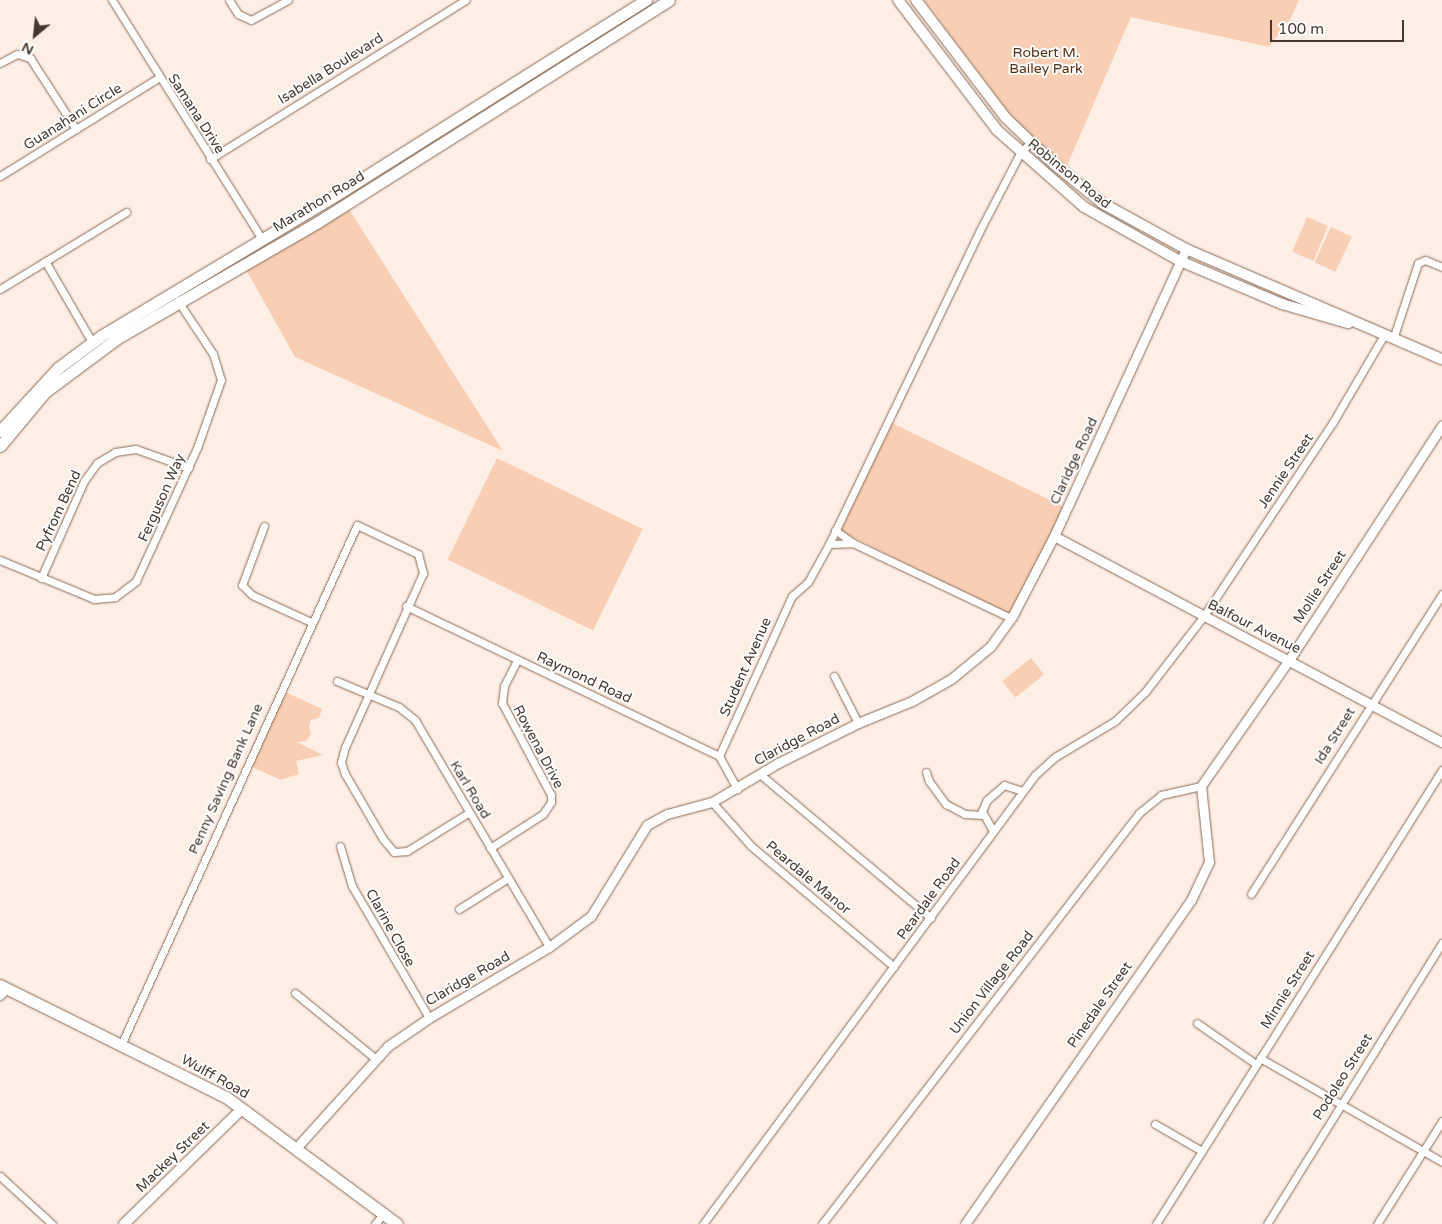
<!DOCTYPE html>
<html>
<head>
<meta charset="utf-8">
<style>
	body { margin:0 }
	#map { position:relative; width:1442px; height:1224px; overflow:hidden; background:#feefe6; font-family:"Varela Round",sans-serif }
	div>[style] { position:absolute }
	.green>* { inset:0; background:#f8cfb4; transform-origin:0 0 }
	.roads { filter:drop-shadow(0 0 1px #886a55) drop-shadow(0 0 1px #886a55) }
	.minor>* { height:7px; margin:-3.5px; padding:0 3.5px; transform-origin:3.5px; border-radius:3.5px; background:#fff }
	.tertiary>* { height:9px; margin:-4.5px; padding:0 4.5px; transform-origin:4.5px; border-radius:4.5px; background:#fff }
	.secondary>* { height:10px; margin:-5px; padding:0 5px; transform-origin:5px; border-radius:5px; background:#fff }
	.primary>* { height:11px; margin:-5.5px; padding:0 5.5px; transform-origin:5.5px; border-radius:5.5px; background:#fff }
	span { translate:-50% -50%; white-space:nowrap; text-align:center; line-height:1.15; -webkit-text-stroke:4px #fff; paint-order:stroke }
	.park-label { font-size:14px; color:#562f11 }
	.street-label { font-size:14px; color:#46382f }
	.north { position:absolute; left:10px; top:10px; width:50px; height:50px; -webkit-text-stroke:4px #fff; paint-order:stroke; rotate:208deg; font-size:14px; font-weight:700; line-height:20px; text-align:center; color:#46382f }
	.north::after { content:''; display:block; margin:auto; width:18px; height:22px; background:#46382f; clip-path:polygon(50% 0,100% 100%,50% 72%,0 100%) }
	.scale { position:absolute; left:1270px; top:20px; width:134px; height:22px; box-sizing:border-box; border:2px solid #46382f; border-top:0; padding-left:6px; font-size:15px; line-height:18px; white-space:nowrap; color:#46382f; -webkit-text-stroke:4px #fff; paint-order:stroke }
</style>
</head>
<body>
<div id="map">
	<div class="green">
		<div style="clip-path:polygon(924px 0,1299px 0,1291px 18px,1269px 47px,1131px 17px,1067px 166px,1017px 124px)"></div>
		<div style="clip-path:polygon(345px 203px,503px 451px,295px 357px,244px 266px)"></div>
		<div style="left:1307px;top:217px;width:23px;height:38px;rotate:23deg"></div>
		<div style="left:1331px;top:227px;width:23px;height:39px;rotate:25deg"></div>
		<div style="left:888px;top:421px;width:199px;height:120px;rotate:26deg"></div>
		<div style="left:497px;top:458px;width:162px;height:113px;rotate:26deg"></div>
		<div style="left:1031px;top:658px;width:21px;height:37px;rotate:51deg"></div>
		<div style="clip-path:polygon(285px 692px,322px 709px,319px 718px,311px 720px,309px 727px,311px 734px,306px 741px,297px 742px,323px 755px,296px 761px,299px 774px,281px 780px,252px 767px)"></div>
	</div>
	<div class="roads">
		<div class="minor">
			<div style="left:112px;top:0;width:282px;rotate:57.9deg"></div>
			<div style="left:229px;top:0;width:17px;rotate:57deg"></div>
			<div style="left:238px;top:14px;width:14px;rotate:25deg"></div>
			<div style="left:251px;top:20px;width:42px;rotate:-28.4deg"></div>
			<div style="left:0;top:63px;width:19px;rotate:-28deg"></div>
			<div style="left:17px;top:54px;width:14px;rotate:17deg"></div>
			<div style="left:30px;top:58px;width:85px;rotate:57.1deg"></div>
			<div style="left:210px;top:159px;width:301px;rotate:-31.9deg"></div>
			<div style="left:0;top:176px;width:186px;rotate:-31.8deg"></div>
			<div style="left:45px;top:261px;width:94px;rotate:59.9deg"></div>
			<div style="left:0;top:289px;width:148px;rotate:-31.4deg"></div>
			<div style="left:1393px;top:339px;width:80px;rotate:-71.8deg"></div>
			<div style="left:1418px;top:263px;width:8px;rotate:-23deg"></div>
			<div style="left:1425px;top:260px;width:18px;rotate:22deg"></div>
			<div style="left:264px;top:526px;width:63px;rotate:110.4deg"></div>
			<div style="left:242px;top:585px;width:14px;rotate:45deg"></div>
			<div style="left:252px;top:595px;width:65px;rotate:24.6deg"></div>
			<div style="left:835px;top:530px;width:22px;rotate:36deg"></div>
			<div style="left:853px;top:543px;width:175px;rotate:25.4deg"></div>
			<div style="left:829px;top:544px;width:24px;rotate:-2deg"></div>
			<div style="left:0;top:560px;width:102px;rotate:22.5deg"></div>
			<div style="left:94px;top:599px;width:21px;rotate:-5deg"></div>
			<div style="left:115px;top:597px;width:26px;rotate:-37deg"></div>
			<div style="left:136px;top:581px;width:146px;rotate:-65.4deg"></div>
			<div style="left:197px;top:448px;width:72px;rotate:-70.6deg"></div>
			<div style="left:221px;top:380px;width:27px;rotate:-107deg"></div>
			<div style="left:213px;top:354px;width:64px;rotate:-123.4deg"></div>
			<div style="left:41px;top:578px;width:106px;rotate:-66.1deg"></div>
			<div style="left:84px;top:481px;width:22px;rotate:-54deg"></div>
			<div style="left:97px;top:463px;width:21px;rotate:-31deg"></div>
			<div style="left:115px;top:452px;width:21px;rotate:-8deg"></div>
			<div style="left:136px;top:449px;width:56px;rotate:19.7deg"></div>
			<div style="left:406px;top:606px;width:347px;rotate:25.6deg"></div>
			<div style="left:719px;top:756px;width:38px;rotate:61deg"></div>
			<div style="left:834px;top:676px;width:53px;rotate:62.9deg"></div>
			<div style="left:337px;top:681px;width:67px;rotate:22.8deg"></div>
			<div style="left:399px;top:707px;width:21px;rotate:39deg"></div>
			<div style="left:415px;top:720px;width:264px;rotate:59.4deg"></div>
			<div style="left:719px;top:756px;width:176px;rotate:-65.5deg"></div>
			<div style="left:792px;top:596px;width:21px;rotate:-41deg"></div>
			<div style="left:808px;top:582px;width:43px;rotate:-61.1deg"></div>
			<div style="left:829px;top:544px;width:348px;rotate:-64.3deg"></div>
			<div style="left:980px;top:230px;width:87px;rotate:-62.5deg"></div>
			<div style="left:1020px;top:153px;width:14px;rotate:-45deg"></div>
			<div style="left:926px;top:772px;width:9px;rotate:72deg"></div>
			<div style="left:929px;top:781px;width:29px;rotate:54deg"></div>
			<div style="left:946px;top:804px;width:21px;rotate:28deg"></div>
			<div style="left:965px;top:814px;width:18px;rotate:3deg"></div>
			<div style="left:761px;top:775px;width:222px;rotate:40.1deg"></div>
			<div style="left:712px;top:802px;width:59px;rotate:48.4deg"></div>
			<div style="left:751px;top:846px;width:187px;rotate:40.2deg"></div>
			<div style="left:993px;top:831px;width:23px;rotate:-119deg"></div>
			<div style="left:982px;top:811px;width:12px;rotate:-66deg"></div>
			<div style="left:987px;top:800px;width:23px;rotate:-41deg"></div>
			<div style="left:1004px;top:785px;width:19px;rotate:18deg"></div>
			<div style="left:340px;top:846px;width:42px;rotate:73.3deg"></div>
			<div style="left:352px;top:886px;width:153px;rotate:59.7deg"></div>
			<div style="left:490px;top:848px;width:63px;rotate:-32.7deg"></div>
			<div style="left:543px;top:814px;width:14px;rotate:-56deg"></div>
			<div style="left:551px;top:802px;width:7px;rotate:-90deg"></div>
			<div style="left:551px;top:795px;width:104px;rotate:-118deg"></div>
			<div style="left:502px;top:703px;width:17px;rotate:-83deg"></div>
			<div style="left:504px;top:686px;width:29px;rotate:-63deg"></div>
			<div style="left:1251px;top:894px;width:356px;rotate:-57.5deg"></div>
			<div style="left:459px;top:909px;width:58px;rotate:-32.3deg"></div>
			<div style="left:295px;top:993px;width:104px;rotate:39.2deg"></div>
			<div style="left:0;top:996px;width:10px;rotate:-45deg"></div>
			<div style="left:1197px;top:1023px;width:72px;rotate:34.8deg"></div>
			<div style="left:121px;top:1045px;width:571px;rotate:-65.59deg"></div>
			<div style="left:357px;top:525px;width:68px;rotate:25.4deg"></div>
			<div style="left:418px;top:554px;width:20px;rotate:75deg"></div>
			<div style="left:423px;top:573px;width:191px;rotate:114.1deg"></div>
			<div style="left:345px;top:747px;width:16px;rotate:105deg"></div>
			<div style="left:341px;top:762px;width:13px;rotate:72deg"></div>
			<div style="left:345px;top:774px;width:75px;rotate:59.7deg"></div>
			<div style="left:383px;top:839px;width:17px;rotate:50deg"></div>
			<div style="left:394px;top:852px;width:13px;rotate:-4deg"></div>
			<div style="left:407px;top:851px;width:72px;rotate:-31.9deg"></div>
			<div style="left:1260px;top:1058px;width:210px;rotate:29.7deg"></div>
			<div style="left:1155px;top:1124px;width:54px;rotate:29.9deg"></div>
			<div style="left:0;top:1176px;width:71px;rotate:42.7deg"></div>
			<div style="left:375px;top:1224px;width:14px;rotate:-51deg"></div>
			<div style="left:703px;top:1224px;width:558px;rotate:-53.52deg"></div>
			<div style="left:1035px;top:775px;width:27px;rotate:-42deg"></div>
			<div style="left:1055px;top:757px;width:70px;rotate:-31deg"></div>
			<div style="left:1115px;top:721px;width:42px;rotate:-44deg"></div>
			<div style="left:1145px;top:692px;width:95px;rotate:-52.3deg"></div>
			<div style="left:1203px;top:617px;width:234px;rotate:-56.3deg"></div>
			<div style="left:1333px;top:422px;width:101px;rotate:-59.6deg"></div>
			<div style="left:822px;top:1224px;width:519px;rotate:-52.36deg"></div>
			<div style="left:1139px;top:813px;width:28px;rotate:-39deg"></div>
			<div style="left:1161px;top:795px;width:41px;rotate:-12.7deg"></div>
			<div style="left:1156px;top:1224px;width:537px;rotate:-57.79deg"></div>
			<div style="left:1267px;top:1224px;width:331px;rotate:-58.1deg"></div>
			<div style="left:1377px;top:1224px;width:122px;rotate:-57.7deg"></div>
		</div>
		<div class="tertiary">
			<div style="left:1054px;top:536px;width:439px;rotate:28deg"></div>
			<div style="left:297px;top:1147px;width:136px;rotate:-48deg"></div>
			<div style="left:388px;top:1046px;width:50px;rotate:-34.3deg"></div>
			<div style="left:429px;top:1018px;width:139px;rotate:-30.6deg"></div>
			<div style="left:549px;top:947px;width:52px;rotate:-36.4deg"></div>
			<div style="left:591px;top:916px;width:107px;rotate:-58.4deg"></div>
			<div style="left:647px;top:825px;width:23px;rotate:-29deg"></div>
			<div style="left:667px;top:814px;width:47px;rotate:-14.9deg"></div>
			<div style="left:712px;top:802px;width:77px;rotate:-30.6deg"></div>
			<div style="left:778px;top:763px;width:89px;rotate:-26.6deg"></div>
			<div style="left:858px;top:723px;width:58px;rotate:-22.2deg"></div>
			<div style="left:912px;top:701px;width:45px;rotate:-29.4deg"></div>
			<div style="left:951px;top:679px;width:50px;rotate:-39.4deg"></div>
			<div style="left:990px;top:647px;width:39px;rotate:-54deg"></div>
			<div style="left:1013px;top:615px;width:89px;rotate:-62.6deg"></div>
			<div style="left:1054px;top:536px;width:316px;rotate:-65.3deg"></div>
			<div style="left:965px;top:1224px;width:395px;rotate:-55.1deg"></div>
			<div style="left:1191px;top:900px;width:42px;rotate:-64.7deg"></div>
			<div style="left:1209px;top:862px;width:76px;rotate:-96deg"></div>
			<div style="left:1201px;top:786px;width:154px;rotate:-55.1deg"></div>
			<div style="left:1289px;top:660px;width:280px;rotate:-56.9deg"></div>
		</div>
		<div class="secondary">
			<div style="left:898px;top:0;width:163px;rotate:52.7deg"></div>
			<div style="left:997px;top:130px;width:116px;rotate:41.5deg"></div>
			<div style="left:1084px;top:207px;width:110px;rotate:29.4deg"></div>
			<div style="left:1180px;top:261px;width:111px;rotate:22.9deg"></div>
			<div style="left:1282px;top:304px;width:69px;rotate:16.1deg"></div>
			<div style="left:916px;top:0;width:148px;rotate:52.7deg"></div>
			<div style="left:1006px;top:118px;width:66px;rotate:43.8deg"></div>
			<div style="left:1054px;top:164px;width:62px;rotate:39.1deg"></div>
			<div style="left:1102px;top:203px;width:96px;rotate:28.7deg"></div>
			<div style="left:1186px;top:249px;width:279px;rotate:23.3deg"></div>
			<div style="left:124px;top:1224px;width:165px;rotate:-44.3deg"></div>
		</div>
		<div class="primary">
			<div style="left:0;top:431px;width:86px;rotate:-47.4deg"></div>
			<div style="left:58px;top:368px;width:54px;rotate:-36.7deg"></div>
			<div style="left:101px;top:336px;width:283px;rotate:-31deg"></div>
			<div style="left:344px;top:190px;width:357px;rotate:-32.2deg"></div>
			<div style="left:0;top:446px;width:70px;rotate:-50.2deg"></div>
			<div style="left:45px;top:392px;width:89px;rotate:-36.7deg"></div>
			<div style="left:116px;top:339px;width:233px;rotate:-30.1deg"></div>
			<div style="left:318px;top:222px;width:415px;rotate:-32.3deg"></div>
			<div style="left:0;top:985px;width:252px;rotate:26.4deg"></div>
			<div style="left:226px;top:1097px;width:213px;rotate:36.6deg"></div>
		</div>
	</div>
	<div class="park-label">
		<span style="left:1046px;top:61px">Robert M.<br>Bailey Park</span>
	</div>
	<div class="street-label">
		<span style="left:331px;top:69px;rotate:-32deg">Isabella Boulevard</span>
		<span style="left:196px;top:114px;rotate:57deg">Samana Drive</span>
		<span style="left:73px;top:117px;rotate:-32deg">Guanahani Circle</span>
		<span style="left:1069px;top:174px;rotate:39deg">Robinson Road</span>
		<span style="left:319px;top:202px;rotate:-31deg">Marathon Road</span>
		<span style="left:1074px;top:461px;rotate:-65deg">Claridge Road</span>
		<span style="left:1286px;top:471px;rotate:-56deg">Jennie Street</span>
		<span style="left:162px;top:498px;rotate:-66deg">Ferguson Way</span>
		<span style="left:59px;top:511px;rotate:-65deg">Pyfrom Bend</span>
		<span style="left:1320px;top:587px;rotate:-57deg">Mollie Street</span>
		<span style="left:1254px;top:627px;rotate:27deg">Balfour Avenue</span>
		<span style="left:746px;top:667px;rotate:-66deg">Student Avenue</span>
		<span style="left:584px;top:678px;rotate:25deg">Raymond Road</span>
		<span style="left:1335px;top:736px;rotate:-58deg">Ida Street</span>
		<span style="left:797px;top:740px;rotate:-28deg">Claridge Road</span>
		<span style="left:538px;top:747px;rotate:62deg">Rowena Drive</span>
		<span style="left:226px;top:779px;rotate:-66deg">Penny Saving Bank Lane</span>
		<span style="left:470px;top:790px;rotate:59deg">Karl Road</span>
		<span style="left:808px;top:878px;rotate:40deg">Peardale Manor</span>
		<span style="left:929px;top:899px;rotate:-54deg">Peardale Road</span>
		<span style="left:390px;top:928px;rotate:61deg">Clarine Close</span>
		<span style="left:468px;top:979px;rotate:-30deg">Claridge Road</span>
		<span style="left:992px;top:983px;rotate:-52deg">Union Village Road</span>
		<span style="left:1288px;top:990px;rotate:-58deg">Minnie Street</span>
		<span style="left:1100px;top:1005px;rotate:-55deg">Pinedale Street</span>
		<span style="left:215px;top:1077px;rotate:29deg">Wulff Road</span>
		<span style="left:1343px;top:1077px;rotate:-58deg">Podoleo Street</span>
		<span style="left:173px;top:1157px;rotate:-44deg">Mackey Street</span>
	</div>
	<div class="north">N</div>
	<div class="scale">100 m</div>
</div>
</body>
</html>
